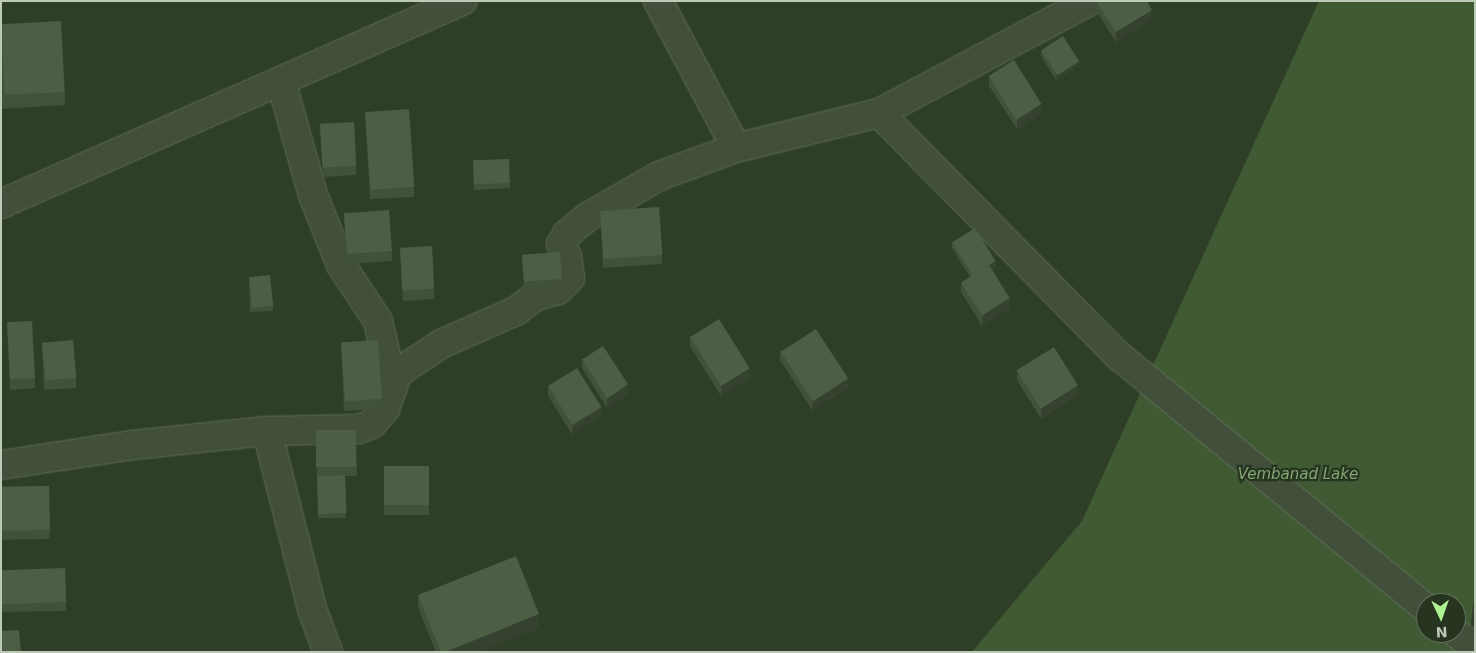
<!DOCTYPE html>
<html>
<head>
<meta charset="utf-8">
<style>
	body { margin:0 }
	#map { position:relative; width:1476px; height:653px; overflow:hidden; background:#2f3f27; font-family:"DejaVu Sans",sans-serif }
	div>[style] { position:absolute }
	.water>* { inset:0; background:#405a33 }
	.roads { filter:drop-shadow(0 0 1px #5f6d59) drop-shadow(0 0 1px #5f6d59) }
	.minor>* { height:28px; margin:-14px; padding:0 14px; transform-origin:14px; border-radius:14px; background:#414f3b }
	.wall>* { inset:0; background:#41513a; transform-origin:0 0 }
	.shaded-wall>* { inset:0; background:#35422f }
	.building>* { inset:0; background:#4c5e43; transform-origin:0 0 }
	span { translate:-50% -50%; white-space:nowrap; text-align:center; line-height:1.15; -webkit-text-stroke:4.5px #263420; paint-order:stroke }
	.water-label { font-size:15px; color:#84a673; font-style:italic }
	.frame { position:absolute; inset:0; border:2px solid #bdcab8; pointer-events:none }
	.north { position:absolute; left:1416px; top:593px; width:50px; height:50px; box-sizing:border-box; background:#263420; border:1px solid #62705d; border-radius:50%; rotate:177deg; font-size:14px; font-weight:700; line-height:20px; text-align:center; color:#bdcab8 }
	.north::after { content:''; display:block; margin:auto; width:18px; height:22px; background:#aff294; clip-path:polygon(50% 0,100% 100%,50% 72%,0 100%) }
</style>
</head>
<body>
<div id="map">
	<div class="water">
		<div style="clip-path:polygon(evenodd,1319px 1px,1475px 1px,1475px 591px,1467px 652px,972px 652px,1082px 521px,1319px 1px,1426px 603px,1456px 603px,1456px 633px,1426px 633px,1426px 603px)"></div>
	</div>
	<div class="roads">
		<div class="minor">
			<div style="left:658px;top:1px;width:166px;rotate:62deg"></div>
			<div style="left:736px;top:148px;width:147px;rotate:-13.8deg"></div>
			<div style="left:879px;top:113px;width:342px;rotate:45.4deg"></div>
			<div style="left:1119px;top:356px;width:397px;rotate:39.4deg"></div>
			<div style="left:281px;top:81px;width:118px;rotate:74.3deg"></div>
			<div style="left:313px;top:195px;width:75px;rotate:68.2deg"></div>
			<div style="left:341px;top:265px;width:67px;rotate:56.5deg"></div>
			<div style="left:378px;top:321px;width:68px;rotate:77.2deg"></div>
			<div style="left:879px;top:113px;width:239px;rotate:-28deg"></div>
			<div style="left:1px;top:204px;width:504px;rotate:-23.77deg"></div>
			<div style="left:267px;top:431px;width:184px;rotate:75.8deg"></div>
			<div style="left:312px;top:609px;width:46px;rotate:69.6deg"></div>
			<div style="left:1px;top:465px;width:134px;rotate:-8.6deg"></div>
			<div style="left:133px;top:445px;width:135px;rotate:-6deg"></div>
			<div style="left:267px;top:431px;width:92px;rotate:-1.2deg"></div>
			<div style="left:359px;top:429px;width:14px;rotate:-21deg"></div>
			<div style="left:372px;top:424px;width:20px;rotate:-49deg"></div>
			<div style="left:385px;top:409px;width:36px;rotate:-71deg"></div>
			<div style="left:397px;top:375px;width:12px;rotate:-42deg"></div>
			<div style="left:406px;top:367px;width:44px;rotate:-33deg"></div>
			<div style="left:443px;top:343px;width:80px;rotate:-23.7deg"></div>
			<div style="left:516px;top:311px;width:25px;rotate:-37deg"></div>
			<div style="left:536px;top:296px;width:23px;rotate:-15deg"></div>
			<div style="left:558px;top:290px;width:17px;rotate:-45deg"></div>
			<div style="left:570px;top:278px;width:21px;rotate:-98deg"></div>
			<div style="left:567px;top:257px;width:14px;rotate:-115deg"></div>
			<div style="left:561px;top:244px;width:12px;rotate:-59deg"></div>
			<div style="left:567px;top:234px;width:25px;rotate:-40deg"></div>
			<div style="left:586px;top:218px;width:84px;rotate:-29.9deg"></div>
			<div style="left:659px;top:176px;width:82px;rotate:-20deg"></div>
			<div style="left:1456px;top:633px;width:24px;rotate:38deg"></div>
		</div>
	</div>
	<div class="wall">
		<div style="clip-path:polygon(1096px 1px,1147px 1px,1152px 19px,1116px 42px,1096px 10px)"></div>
		<div style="clip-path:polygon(1px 25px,65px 92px,65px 105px,1px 109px)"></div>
		<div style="clip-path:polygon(1041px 50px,1079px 66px,1056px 80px,1041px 56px)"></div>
		<div style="clip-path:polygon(989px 76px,1042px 114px,1017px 129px,989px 86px)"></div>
		<div style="clip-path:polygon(365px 112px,414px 187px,414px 197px,370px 199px)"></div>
		<div style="clip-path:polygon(320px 123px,356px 166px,356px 175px,323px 177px)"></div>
		<div style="clip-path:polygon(473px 161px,510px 183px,510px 188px,474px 190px)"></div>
		<div style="clip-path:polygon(600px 211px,662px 255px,662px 264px,603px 268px)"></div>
		<div style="clip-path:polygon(344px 212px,392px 251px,392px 261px,346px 264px)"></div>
		<div style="clip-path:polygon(952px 243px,996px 266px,992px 269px,1010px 308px,982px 326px,961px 292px,961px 283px,970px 277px,952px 248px)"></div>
		<div style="clip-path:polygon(400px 248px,434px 289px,434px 299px,403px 301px)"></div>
		<div style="clip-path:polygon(522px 259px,562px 279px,562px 284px,524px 287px)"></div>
		<div style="clip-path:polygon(249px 276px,273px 306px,273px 311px,250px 312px)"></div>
		<div style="clip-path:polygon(7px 322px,35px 378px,35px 388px,10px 390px)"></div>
		<div style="clip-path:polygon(690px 337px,750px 378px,721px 396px,690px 346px)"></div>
		<div style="clip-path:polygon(42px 342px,76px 378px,76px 388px,44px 390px)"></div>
		<div style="clip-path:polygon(341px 342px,382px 399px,382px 409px,344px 411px)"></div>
		<div style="clip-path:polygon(780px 350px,848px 388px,812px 410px,780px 360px)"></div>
		<div style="clip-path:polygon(582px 359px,628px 395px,607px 408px,582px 368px)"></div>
		<div style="clip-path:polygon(1017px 371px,1078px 395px,1041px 419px,1017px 380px)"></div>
		<div style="clip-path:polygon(548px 386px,601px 416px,572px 434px,548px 396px)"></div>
		<div style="clip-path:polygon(316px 430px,356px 430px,357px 476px,345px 476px,346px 518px,318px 518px)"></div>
		<div style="left:384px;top:466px;width:45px;height:49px"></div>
		<div style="left:49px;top:486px;width:53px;height:48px;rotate:89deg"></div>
		<div style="clip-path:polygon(1px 569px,66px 602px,66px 611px,1px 612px)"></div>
		<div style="clip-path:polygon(418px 595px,539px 628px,478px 652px,436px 652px,418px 608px)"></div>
	</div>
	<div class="shaded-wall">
		<div style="clip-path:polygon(1152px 10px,1152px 19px,1116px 42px,1116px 32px)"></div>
		<div style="clip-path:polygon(1079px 61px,1079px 66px,1056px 80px,1056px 75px)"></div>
		<div style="clip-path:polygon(1042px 104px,1042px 114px,1017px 129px,1017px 120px)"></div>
		<div style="clip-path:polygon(996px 261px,996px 266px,973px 281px,973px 276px)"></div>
		<div style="clip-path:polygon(1010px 298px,1010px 308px,982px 326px,982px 316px)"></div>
		<div style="clip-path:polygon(750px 368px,750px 378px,721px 396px,721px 386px)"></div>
		<div style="clip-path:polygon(848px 378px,848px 388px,812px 410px,812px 400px)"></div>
		<div style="clip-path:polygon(628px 385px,628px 395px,607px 408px,607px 399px)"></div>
		<div style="clip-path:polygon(1078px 385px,1078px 395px,1041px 419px,1041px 409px)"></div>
		<div style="clip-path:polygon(601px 407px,601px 416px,572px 434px,572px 425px)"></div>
		<div style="clip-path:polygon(539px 614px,539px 628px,478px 652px,445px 652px)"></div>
	</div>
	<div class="building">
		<div style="clip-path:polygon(1096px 1px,1147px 1px,1152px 10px,1116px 32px)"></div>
		<div style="left:61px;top:21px;width:71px;height:60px;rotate:87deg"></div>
		<div style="left:1063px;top:36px;width:30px;height:26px;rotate:57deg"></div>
		<div style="left:1014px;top:60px;width:52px;height:30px;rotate:58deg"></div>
		<div style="left:409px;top:109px;width:78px;height:44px;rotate:86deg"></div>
		<div style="left:354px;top:122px;width:44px;height:34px;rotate:87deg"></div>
		<div style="left:509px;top:159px;width:24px;height:36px;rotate:88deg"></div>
		<div style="left:659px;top:207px;width:48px;height:59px;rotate:86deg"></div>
		<div style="left:389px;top:210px;width:41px;height:45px;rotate:86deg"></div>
		<div style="left:975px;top:228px;width:39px;height:27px;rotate:58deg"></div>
		<div style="left:432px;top:246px;width:43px;height:32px;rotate:87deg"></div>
		<div style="left:560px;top:252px;width:27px;height:38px;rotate:86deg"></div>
		<div style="left:989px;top:265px;width:39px;height:33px;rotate:58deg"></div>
		<div style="left:270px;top:275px;width:31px;height:21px;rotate:84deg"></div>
		<div style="left:719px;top:319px;width:58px;height:34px;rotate:58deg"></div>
		<div style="left:32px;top:321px;width:57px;height:25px;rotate:87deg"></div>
		<div style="left:816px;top:329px;width:59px;height:42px;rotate:57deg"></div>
		<div style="left:73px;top:340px;width:38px;height:31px;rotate:85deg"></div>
		<div style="left:378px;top:340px;width:59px;height:37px;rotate:86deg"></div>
		<div style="left:603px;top:346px;width:46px;height:25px;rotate:57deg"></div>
		<div style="left:1054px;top:347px;width:45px;height:44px;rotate:58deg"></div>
		<div style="left:577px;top:368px;width:46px;height:34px;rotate:58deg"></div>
		<div style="left:316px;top:430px;width:40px;height:37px"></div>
		<div style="left:384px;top:466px;width:45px;height:39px"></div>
		<div style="left:345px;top:475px;width:38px;height:28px;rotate:88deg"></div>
		<div style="left:49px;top:486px;width:44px;height:48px;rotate:89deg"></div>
		<div style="clip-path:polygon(516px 556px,539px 614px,445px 652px,441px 652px,418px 595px)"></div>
		<div style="left:65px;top:568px;width:34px;height:64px;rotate:88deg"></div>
		<div style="clip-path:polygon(19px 630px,21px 652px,1px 652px,1px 631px)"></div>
	</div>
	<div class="water-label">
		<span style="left:1298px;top:475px">Vembanad Lake</span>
	</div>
	<div class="frame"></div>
	<div class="north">N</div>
</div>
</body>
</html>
